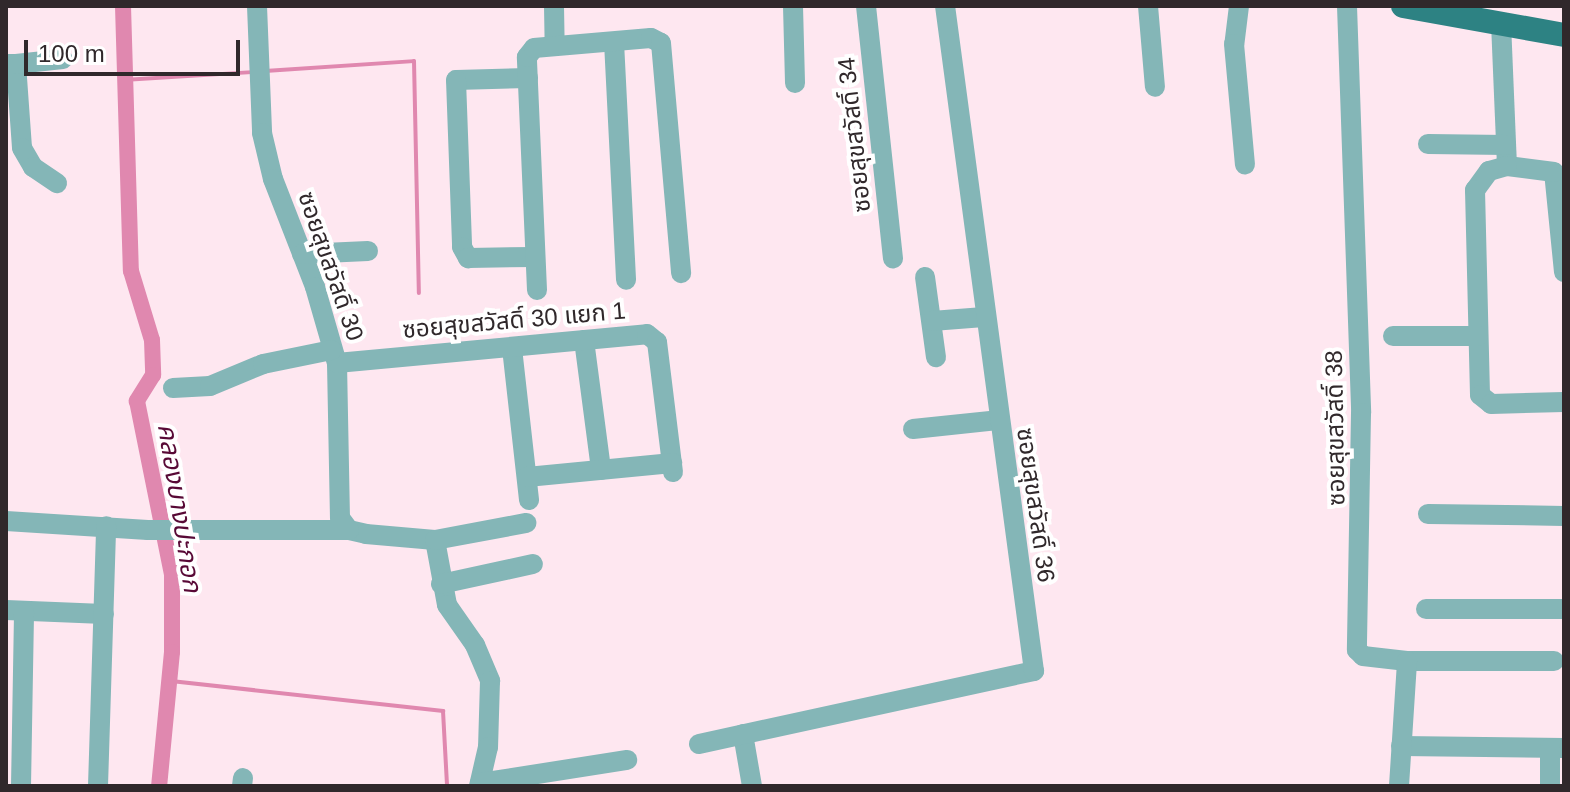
<!DOCTYPE html>
<html>
<head>
<meta charset="utf-8">
<style>
	body { margin:0 }
	#map { position:relative; width:1570px; height:792px; overflow:hidden; background:#fee7f0; font-family:Arial,"Noto Sans Thai",sans-serif }
	div>[style] { position:absolute }
	.stream>* { height:4px; margin:-2px; padding:0 2px; transform-origin:2px; border-radius:2px; background:#e088af }
	.canal>* { height:16px; margin:-8px; padding:0 8px; transform-origin:8px; border-radius:8px; background:#e088af }
	.minor>* { height:20px; margin:-10px; padding:0 10px; transform-origin:10px; border-radius:10px; background:#84b6b7 }
	.major>* { height:24px; margin:-12px; padding:0 12px; transform-origin:12px; border-radius:12px; background:#2d8283 }
	span { translate:-50% -50%; white-space:nowrap; text-align:center; line-height:1.15; -webkit-text-stroke:8px #fff; paint-order:stroke }
	.street-label { font-size:24px; color:#30282b }
	.water-label { font-size:26px; color:#580936; font-style:italic }
	.frame { position:absolute; inset:0; border:8px solid #30282b; pointer-events:none }
	.scale { position:absolute; left:24px; top:40px; width:216px; height:36px; box-sizing:border-box; border:4px solid #30282b; border-top:0; padding-left:10px; font-size:24px; line-height:28px; white-space:nowrap; color:#30282b; -webkit-text-stroke:6px #fff; paint-order:stroke }
</style>
</head>
<body>
<div id="map">
	<div class="stream">
		<div style="left:265px;top:71px;width:149px;rotate:-3.8deg"></div>
		<div style="left:414px;top:61px;width:232px;rotate:88.8deg"></div>
		<div style="left:123px;top:80px;width:129px;rotate:-3.5deg"></div>
		<div style="left:171px;top:681px;width:274px;rotate:6.3deg"></div>
		<div style="left:443px;top:711px;width:75px;rotate:86.9deg"></div>
	</div>
	<div class="canal">
		<div style="left:123px;top:6px;width:265px;rotate:88.3deg"></div>
		<div style="left:131px;top:271px;width:72px;rotate:73.1deg"></div>
		<div style="left:152px;top:340px;width:35px;rotate:88deg"></div>
		<div style="left:153px;top:375px;width:31px;rotate:122deg"></div>
		<div style="left:137px;top:401px;width:177px;rotate:78.6deg"></div>
		<div style="left:172px;top:574px;width:78px;rotate:90deg"></div>
		<div style="left:172px;top:652px;width:135px;rotate:95.5deg"></div>
	</div>
	<div class="minor">
		<div style="left:257px;top:6px;width:127px;rotate:87.7deg"></div>
		<div style="left:262px;top:133px;width:47px;rotate:76.6deg"></div>
		<div style="left:273px;top:179px;width:116px;rotate:68.7deg"></div>
		<div style="left:315px;top:287px;width:79px;rotate:73.9deg"></div>
		<div style="left:337px;top:363px;width:155px;rotate:88.9deg"></div>
		<div style="left:340px;top:518px;width:15px;rotate:53deg"></div>
		<div style="left:349px;top:530px;width:17px;rotate:13deg"></div>
		<div style="left:366px;top:534px;width:69px;rotate:5deg"></div>
		<div style="left:435px;top:540px;width:66px;rotate:79.5deg"></div>
		<div style="left:447px;top:605px;width:49px;rotate:55deg"></div>
		<div style="left:475px;top:645px;width:39px;rotate:67deg"></div>
		<div style="left:490px;top:681px;width:66px;rotate:91.7deg"></div>
		<div style="left:488px;top:747px;width:40px;rotate:103deg"></div>
		<div style="left:554px;top:6px;width:39px;rotate:89deg"></div>
		<div style="left:793px;top:6px;width:77px;rotate:88.5deg"></div>
		<div style="left:866px;top:6px;width:254px;rotate:83.9deg"></div>
		<div style="left:1148px;top:6px;width:81px;rotate:85.1deg"></div>
		<div style="left:1239px;top:6px;width:38px;rotate:97deg"></div>
		<div style="left:1234px;top:44px;width:121px;rotate:84.8deg"></div>
		<div style="left:1347px;top:6px;width:407px;rotate:88deg"></div>
		<div style="left:1361px;top:413px;width:237px;rotate:91deg"></div>
		<div style="left:1357px;top:650px;width:8px;rotate:45deg"></div>
		<div style="left:1363px;top:656px;width:44px;rotate:6.5deg"></div>
		<div style="left:1407px;top:661px;width:147px"></div>
		<div style="left:1501px;top:23px;width:143px;rotate:87.6deg"></div>
		<div style="left:614px;top:42px;width:238px;rotate:87.1deg"></div>
		<div style="left:6px;top:64px;width:10px"></div>
		<div style="left:16px;top:64px;width:84px;rotate:85.9deg"></div>
		<div style="left:22px;top:148px;width:22px;rotate:60deg"></div>
		<div style="left:33px;top:167px;width:29px;rotate:34deg"></div>
		<div style="left:16px;top:64px;width:47px;rotate:-6.1deg"></div>
		<div style="left:528px;top:78px;width:72px;rotate:178.4deg"></div>
		<div style="left:456px;top:80px;width:167px;rotate:87.9deg"></div>
		<div style="left:462px;top:247px;width:13px;rotate:61deg"></div>
		<div style="left:468px;top:258px;width:67px;rotate:-0.9deg"></div>
		<div style="left:1428px;top:144px;width:78px;rotate:0.7deg"></div>
		<div style="left:302px;top:254px;width:66px;rotate:-2.6deg"></div>
		<div style="left:1564px;top:272px;width:100px;rotate:-95.7deg"></div>
		<div style="left:1554px;top:172px;width:47px;rotate:-172.7deg"></div>
		<div style="left:1507px;top:166px;width:19px;rotate:164deg"></div>
		<div style="left:1489px;top:171px;width:24px;rotate:126deg"></div>
		<div style="left:1475px;top:190px;width:205px;rotate:88.6deg"></div>
		<div style="left:1480px;top:395px;width:14px;rotate:39deg"></div>
		<div style="left:1491px;top:404px;width:73px;rotate:-1.6deg"></div>
		<div style="left:925px;top:277px;width:81px;rotate:82.2deg"></div>
		<div style="left:537px;top:290px;width:233px;rotate:-92.5deg"></div>
		<div style="left:527px;top:57px;width:11px;rotate:-52deg"></div>
		<div style="left:534px;top:48px;width:117px;rotate:-4.9deg"></div>
		<div style="left:651px;top:38px;width:11px;rotate:27deg"></div>
		<div style="left:661px;top:43px;width:231px;rotate:85deg"></div>
		<div style="left:932px;top:321px;width:52px;rotate:-4.4deg"></div>
		<div style="left:1393px;top:336px;width:85px"></div>
		<div style="left:584px;top:340px;width:131px;rotate:82.5deg"></div>
		<div style="left:512px;top:348px;width:153px;rotate:83.6deg"></div>
		<div style="left:337px;top:363px;width:311px;rotate:-5.3deg"></div>
		<div style="left:647px;top:334px;width:13px;rotate:39deg"></div>
		<div style="left:657px;top:342px;width:131px;rotate:83deg"></div>
		<div style="left:173px;top:388px;width:37px;rotate:-3deg"></div>
		<div style="left:210px;top:386px;width:57px;rotate:-22.5deg"></div>
		<div style="left:263px;top:364px;width:70px;rotate:-11.5deg"></div>
		<div style="left:913px;top:429px;width:85px;rotate:-6deg"></div>
		<div style="left:527px;top:477px;width:146px;rotate:-5.5deg"></div>
		<div style="left:1428px;top:514px;width:136px;rotate:0.8deg"></div>
		<div style="left:6px;top:521px;width:142px;rotate:3.6deg"></div>
		<div style="left:148px;top:530px;width:201px"></div>
		<div style="left:435px;top:540px;width:93px;rotate:-10.6deg"></div>
		<div style="left:441px;top:584px;width:94px;rotate:-12.3deg"></div>
		<div style="left:1426px;top:609px;width:138px"></div>
		<div style="left:6px;top:610px;width:98px;rotate:2.3deg"></div>
		<div style="left:743px;top:734px;width:53px;rotate:80.2deg"></div>
		<div style="left:699px;top:744px;width:343px;rotate:-12.3deg"></div>
		<div style="left:1034px;top:671px;width:671px;rotate:-97.62deg"></div>
		<div style="left:1401px;top:746px;width:163px;rotate:0.7deg"></div>
		<div style="left:480px;top:783px;width:149px;rotate:-8.9deg"></div>
		<div style="left:21px;top:786px;width:174px;rotate:-89deg"></div>
		<div style="left:98px;top:786px;width:260px;rotate:-88.2deg"></div>
		<div style="left:242px;top:786px;width:8px;rotate:-83deg"></div>
		<div style="left:1399px;top:786px;width:125px;rotate:-86.3deg"></div>
		<div style="left:1550px;top:786px;width:38px;rotate:-90deg"></div>
	</div>
	<div class="major">
		<div style="left:1403px;top:6px;width:164px;rotate:10.2deg"></div>
	</div>
	<div class="street-label">
		<span style="left:854px;top:135px;rotate:-96deg">ซอยสุขสวัสดิ์ 34</span>
		<span style="left:331px;top:266px;rotate:71deg">ซอยสุขสวัสดิ์ 30</span>
		<span style="left:514px;top:320px;rotate:-5deg">ซอยสุขสวัสดิ์ 30 แยก 1</span>
		<span style="left:1335px;top:428px;rotate:-91deg">ซอยสุขสวัสดิ์ 38</span>
		<span style="left:1036px;top:505px;rotate:82deg">ซอยสุขสวัสดิ์ 36</span>
	</div>
	<div class="water-label">
		<span style="left:179px;top:508px;rotate:81deg">คลองบางปะกอก</span>
	</div>
	<div class="frame"></div>
	<div class="scale">100 m</div>
</div>
</body>
</html>
